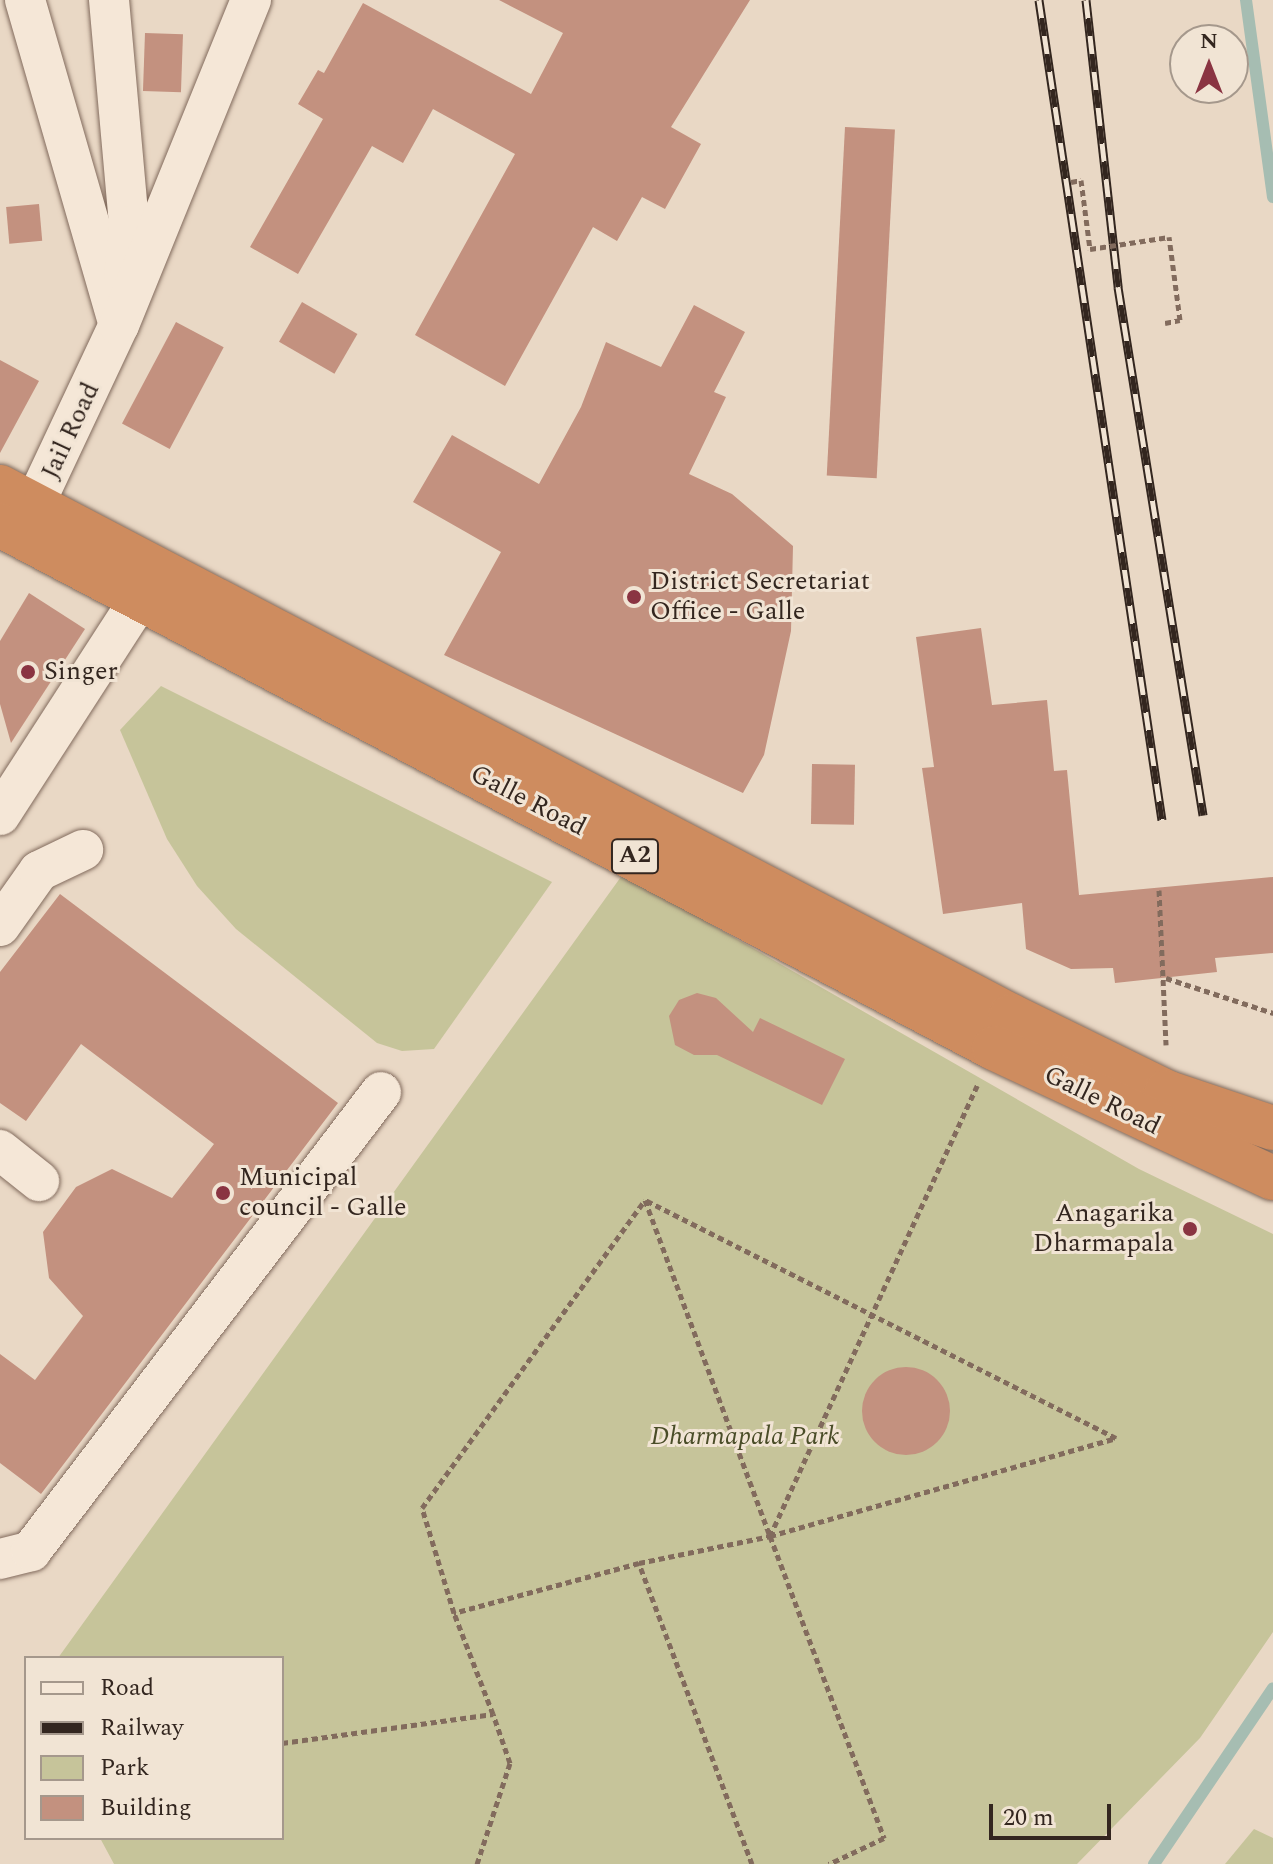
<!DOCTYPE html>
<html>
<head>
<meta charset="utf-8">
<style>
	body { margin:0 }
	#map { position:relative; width:1273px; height:1864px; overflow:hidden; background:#e9d8c5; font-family:Spectral,serif }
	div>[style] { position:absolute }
	.green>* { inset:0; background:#c6c49a }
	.stream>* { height:12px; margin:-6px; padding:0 6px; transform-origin:6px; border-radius:6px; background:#a6bdb2 }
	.building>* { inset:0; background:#c3917f; transform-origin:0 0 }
	.round { border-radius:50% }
	.path>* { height:5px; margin-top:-2.5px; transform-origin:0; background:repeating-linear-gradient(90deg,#826b5d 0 6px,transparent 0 10px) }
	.roads { filter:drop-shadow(0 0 2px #826b5d) drop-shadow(0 0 2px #826b5d) }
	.minor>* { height:40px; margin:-20px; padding:0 20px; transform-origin:20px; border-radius:20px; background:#f5e7d7 }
	.highway>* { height:44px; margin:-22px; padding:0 22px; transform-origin:22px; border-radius:22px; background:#ce8c5f }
	.rail>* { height:9px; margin-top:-4.5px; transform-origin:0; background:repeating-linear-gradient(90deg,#f1e4d4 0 18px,#33261f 0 36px); box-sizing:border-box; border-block:2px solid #33261f }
	.path-bridge>* { height:5px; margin-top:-2.5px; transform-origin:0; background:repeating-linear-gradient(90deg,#826b5d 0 6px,transparent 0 10px) }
	.dots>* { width:22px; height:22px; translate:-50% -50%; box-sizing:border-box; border:4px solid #f1e4d4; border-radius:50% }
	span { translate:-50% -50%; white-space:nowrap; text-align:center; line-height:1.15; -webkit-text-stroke:6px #f1e4d4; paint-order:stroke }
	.shield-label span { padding:2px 6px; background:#f1e4d4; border:2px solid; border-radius:6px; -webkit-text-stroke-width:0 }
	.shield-label { font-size:24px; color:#33261f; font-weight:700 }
	.street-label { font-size:26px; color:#33261f }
	.poi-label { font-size:26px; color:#33261f }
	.left { translate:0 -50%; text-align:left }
	.right { translate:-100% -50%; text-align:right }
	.park-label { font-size:26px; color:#4a4d28; font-style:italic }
	.legend { position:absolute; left:24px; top:1656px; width:260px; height:184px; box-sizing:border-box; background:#f1e4d4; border:2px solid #a5988c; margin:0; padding:10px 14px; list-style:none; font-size:24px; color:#33261f }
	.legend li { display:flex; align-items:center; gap:16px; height:40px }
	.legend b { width:40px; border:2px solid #a5988c }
	.north { position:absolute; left:1169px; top:24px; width:80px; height:80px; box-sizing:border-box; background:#f1e4d4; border:2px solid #a5988c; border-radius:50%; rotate:0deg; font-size:22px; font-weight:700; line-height:32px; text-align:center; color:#33261f }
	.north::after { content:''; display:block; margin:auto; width:28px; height:36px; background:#8a3442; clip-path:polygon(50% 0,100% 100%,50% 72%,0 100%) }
	.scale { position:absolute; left:989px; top:1804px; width:122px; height:36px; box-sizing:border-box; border:4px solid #33261f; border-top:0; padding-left:10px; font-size:24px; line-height:28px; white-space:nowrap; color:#33261f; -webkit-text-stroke:6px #f1e4d4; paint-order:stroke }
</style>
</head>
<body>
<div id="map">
	<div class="green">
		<div style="clip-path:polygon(161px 686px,552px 882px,434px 1049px,402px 1051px,377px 1043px,236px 929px,197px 886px,167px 839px,120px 730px)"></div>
		<div style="clip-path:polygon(623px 874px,1139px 1169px,1273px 1234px,1273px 1632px,1200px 1738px,1077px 1864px,114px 1864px,100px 1838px,282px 1838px,282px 1658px,58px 1658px)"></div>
		<div style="clip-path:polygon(1254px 1829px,1273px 1838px,1273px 1864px,1225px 1864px)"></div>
	</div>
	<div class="stream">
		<div style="left:1246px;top:0;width:199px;rotate:82.2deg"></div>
		<div style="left:1154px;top:1864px;width:212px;rotate:-55.9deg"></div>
	</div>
	<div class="building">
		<div style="clip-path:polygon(499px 0,750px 0,671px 127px,701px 144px,665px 209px,642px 197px,617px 241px,593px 227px,505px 386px,415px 335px,515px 154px,433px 109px,403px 163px,372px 146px,298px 274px,250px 247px,323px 119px,298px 104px,318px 70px,324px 73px,363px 3px,531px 94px,563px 33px)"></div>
		<div style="left:145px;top:33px;width:38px;height:58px;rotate:2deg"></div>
		<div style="left:845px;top:127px;width:50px;height:349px;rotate:3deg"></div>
		<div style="left:39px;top:204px;width:37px;height:33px;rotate:85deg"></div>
		<div style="left:302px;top:302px;width:64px;height:46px;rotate:30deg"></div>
		<div style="clip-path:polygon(694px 305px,745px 332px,714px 392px,726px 397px,689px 474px,732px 494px,793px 546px,791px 631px,764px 755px,743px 793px,444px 655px,501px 552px,413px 502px,452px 435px,539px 484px,581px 407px,606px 342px,661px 367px)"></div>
		<div style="left:176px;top:322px;width:54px;height:115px;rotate:28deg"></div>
		<div style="clip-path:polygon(0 360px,39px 381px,0 453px)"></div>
		<div style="clip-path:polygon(29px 593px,85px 629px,11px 743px,0 704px,0 641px)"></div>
		<div style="clip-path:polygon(981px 628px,992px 705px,1047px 700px,1054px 771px,1067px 770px,1079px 895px,1273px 877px,1273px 953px,1215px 958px,1217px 972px,1115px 983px,1113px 968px,1071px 969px,1026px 949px,1022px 903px,943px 914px,922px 768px,934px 767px,916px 637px)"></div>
		<div style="left:812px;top:764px;width:43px;height:60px;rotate:1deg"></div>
		<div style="clip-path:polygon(60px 894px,338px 1103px,41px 1494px,0 1463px,0 1354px,35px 1380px,83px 1316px,49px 1278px,43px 1232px,76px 1187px,112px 1169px,172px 1198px,214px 1144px,81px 1044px,26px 1121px,0 1103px,0 972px)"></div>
		<div style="clip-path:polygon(697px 993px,716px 998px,753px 1032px,760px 1018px,845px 1059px,822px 1105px,717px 1055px,694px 1055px,675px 1045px,669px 1016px,679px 1000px)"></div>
		<div class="round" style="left:862px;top:1367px;width:88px;height:88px"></div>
	</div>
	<div class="path">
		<div style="left:1071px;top:182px;width:10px;rotate:-11deg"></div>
		<div style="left:1081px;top:180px;width:70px;rotate:82.6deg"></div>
		<div style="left:1165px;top:323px;width:15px;rotate:-11deg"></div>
		<div style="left:1180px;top:320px;width:84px;rotate:-97.5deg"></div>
		<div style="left:1159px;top:890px;width:155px;rotate:87.4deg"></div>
		<div style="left:1166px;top:978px;width:113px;rotate:18.1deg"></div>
		<div style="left:770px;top:1536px;width:496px;rotate:-65.3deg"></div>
		<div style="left:639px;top:1563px;width:192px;rotate:164.9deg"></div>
		<div style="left:454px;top:1613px;width:110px;rotate:-106.9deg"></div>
		<div style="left:422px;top:1508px;width:380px;rotate:-54.1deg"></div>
		<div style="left:282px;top:1743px;width:213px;rotate:-7.8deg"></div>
		<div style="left:493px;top:1714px;width:108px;rotate:-111.1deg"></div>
		<div style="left:477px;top:1864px;width:106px;rotate:-71.9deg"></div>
		<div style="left:510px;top:1763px;width:52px;rotate:-109.1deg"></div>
		<div style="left:752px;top:1864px;width:322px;rotate:-110.6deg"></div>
		<div style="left:639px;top:1563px;width:134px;rotate:-11.6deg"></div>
		<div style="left:770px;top:1536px;width:360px;rotate:-15.8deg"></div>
		<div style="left:1116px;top:1438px;width:528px;rotate:-153.19deg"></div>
		<div style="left:645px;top:1200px;width:358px;rotate:69.6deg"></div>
		<div style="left:770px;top:1536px;width:323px;rotate:69.3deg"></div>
		<div style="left:884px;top:1838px;width:61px;rotate:154.7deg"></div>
	</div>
	<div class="roads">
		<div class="minor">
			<div style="left:25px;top:0;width:338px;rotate:73.9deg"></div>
			<div style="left:109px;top:0;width:227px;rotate:84.9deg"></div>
			<div style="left:129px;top:226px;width:51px;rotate:95.6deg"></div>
			<div style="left:20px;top:535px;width:232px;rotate:-64.8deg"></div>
			<div style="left:119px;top:325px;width:351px;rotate:-67.9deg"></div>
			<div style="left:0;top:815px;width:291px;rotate:-57.1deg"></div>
			<div style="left:0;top:926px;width:67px;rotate:-54.7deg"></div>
			<div style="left:39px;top:871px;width:49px;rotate:-25.5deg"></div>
			<div style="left:0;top:1150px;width:50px;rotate:38.5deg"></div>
			<div style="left:0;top:1559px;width:32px;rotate:-14deg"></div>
			<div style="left:31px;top:1551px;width:577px;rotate:-52.67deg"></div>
		</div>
		<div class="highway">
			<div style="left:0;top:487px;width:1141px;rotate:27.62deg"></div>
			<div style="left:1011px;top:1016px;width:173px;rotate:26.1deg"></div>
			<div style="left:1166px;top:1092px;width:113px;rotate:18.6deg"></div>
			<div style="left:0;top:525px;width:1123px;rotate:27.75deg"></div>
			<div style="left:994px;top:1048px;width:308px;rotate:25deg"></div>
		</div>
	</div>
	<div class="rail">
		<div style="left:1039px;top:0;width:829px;rotate:81.47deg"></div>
		<div style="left:1086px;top:0;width:289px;rotate:83.6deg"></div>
		<div style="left:1118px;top:287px;width:535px;rotate:80.85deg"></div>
	</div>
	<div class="path-bridge">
		<div style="left:1090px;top:249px;width:80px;rotate:-8.6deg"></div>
	</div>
	<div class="dots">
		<div style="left:634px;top:597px;background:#8a3442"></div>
		<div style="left:28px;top:672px;background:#8a3442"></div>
		<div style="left:223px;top:1193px;background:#8a3442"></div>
		<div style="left:1190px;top:1229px;background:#8a3442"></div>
	</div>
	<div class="shield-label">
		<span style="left:635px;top:856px">A2</span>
	</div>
	<div class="street-label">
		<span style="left:71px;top:431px;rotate:-65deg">Jail Road</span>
		<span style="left:528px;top:801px;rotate:27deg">Galle Road</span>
		<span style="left:1102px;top:1101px;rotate:26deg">Galle Road</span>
	</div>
	<div class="poi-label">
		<span class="left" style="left:650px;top:597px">District Secretariat<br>Office - Galle</span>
		<span class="left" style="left:44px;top:672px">Singer</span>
		<span class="left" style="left:239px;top:1193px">Municipal<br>council - Galle</span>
		<span class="right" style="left:1174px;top:1229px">Anagarika<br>Dharmapala</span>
	</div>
	<div class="park-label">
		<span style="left:745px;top:1437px">Dharmapala Park</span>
	</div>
	<ul class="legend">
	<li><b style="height:10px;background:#f5e7d7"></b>Road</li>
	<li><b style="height:10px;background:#33261f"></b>Railway</li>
	<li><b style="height:22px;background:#c6c49a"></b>Park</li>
	<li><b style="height:22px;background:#c3917f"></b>Building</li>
	</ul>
	<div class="north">N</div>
	<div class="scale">20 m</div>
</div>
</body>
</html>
